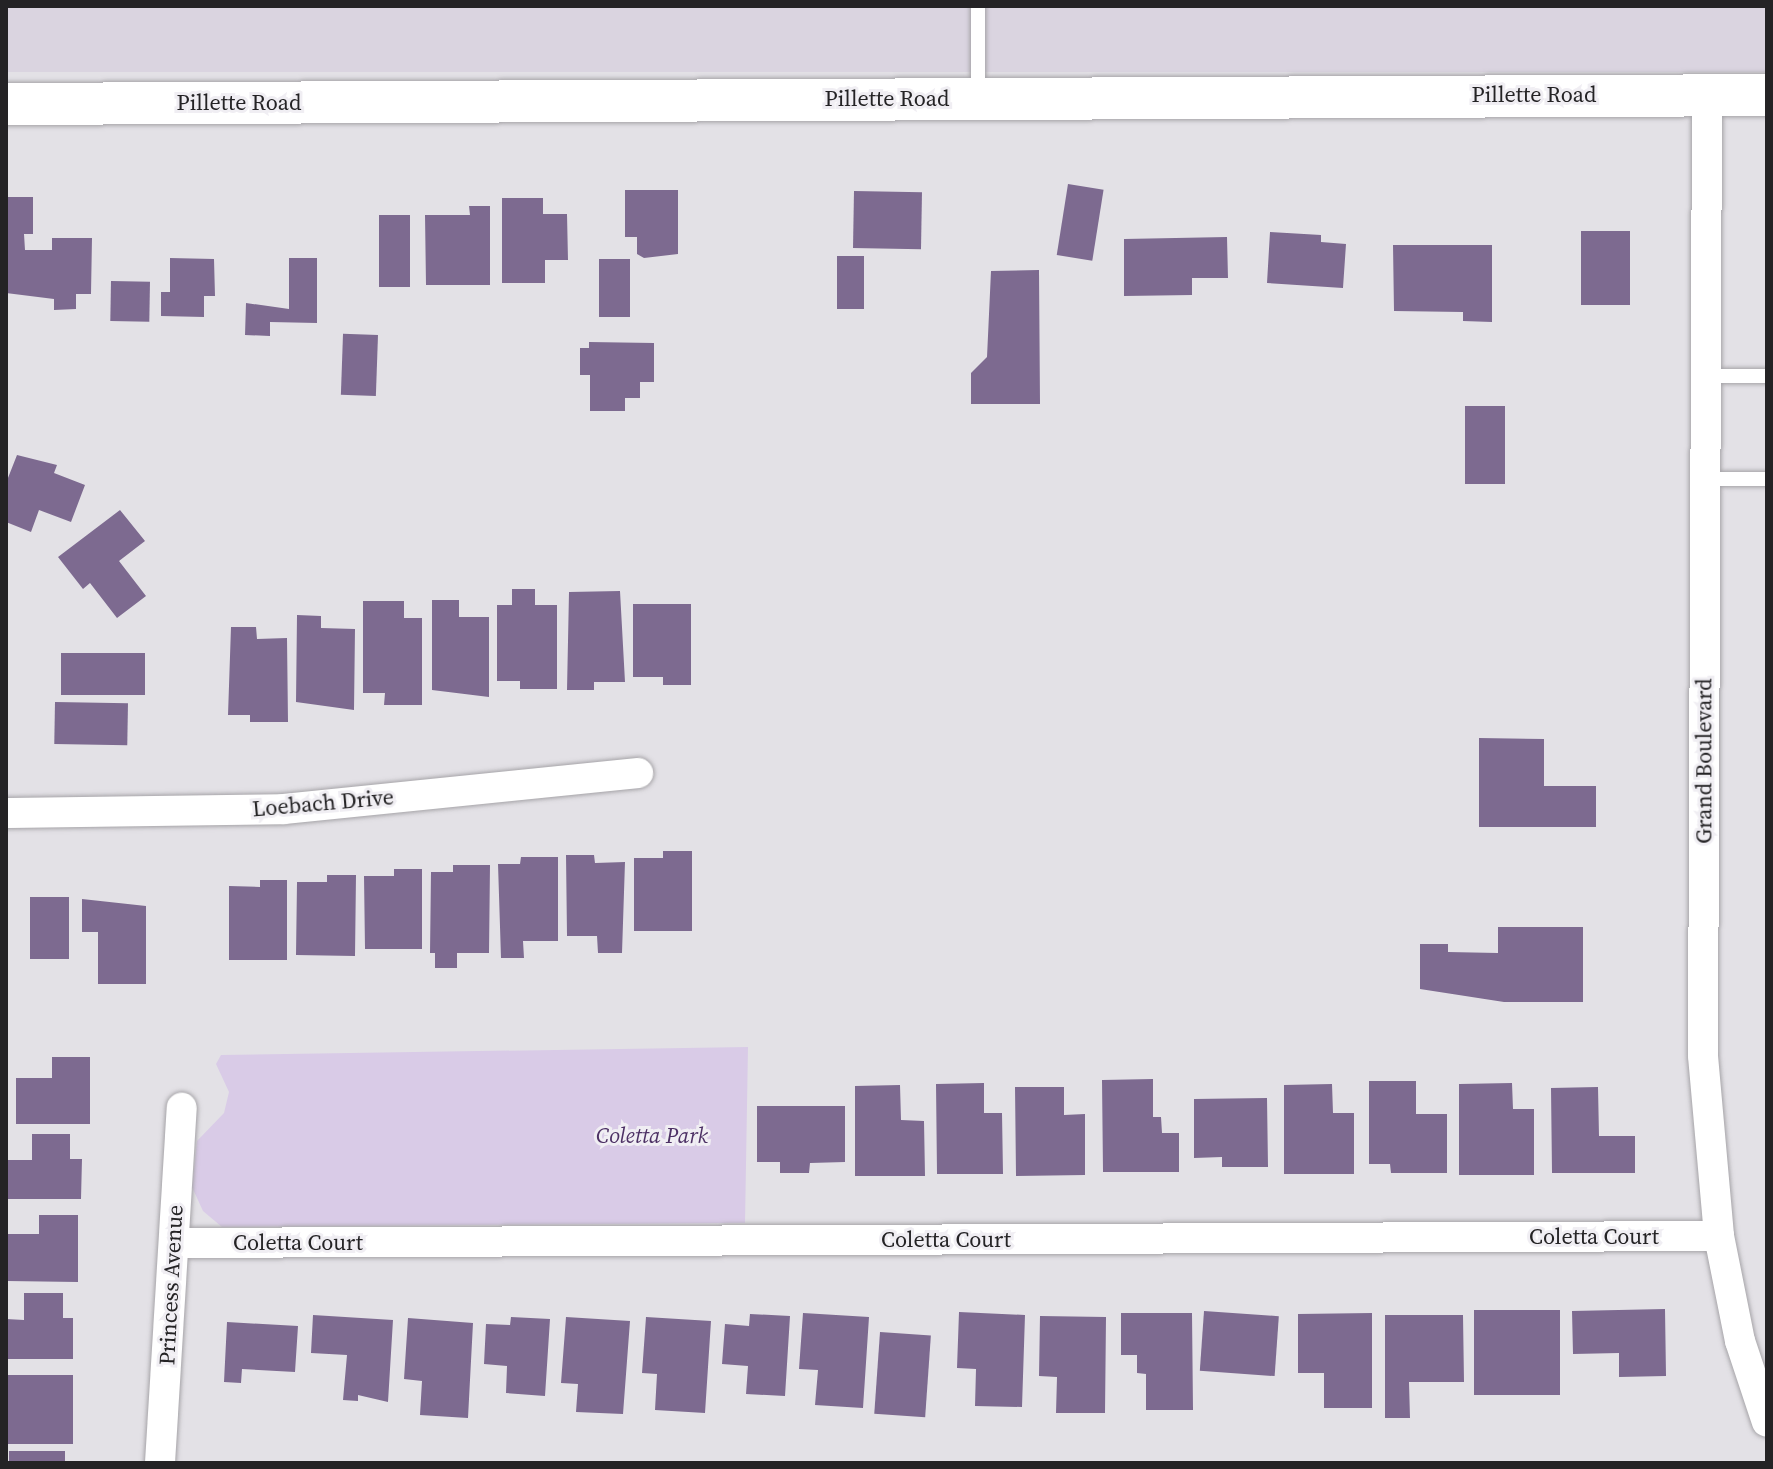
<!DOCTYPE html>
<html>
<head>
<meta charset="utf-8">
<style>
	body { margin:0 }
	#map { position:relative; width:1773px; height:1469px; overflow:hidden; background:#e3e1e6; font-family:"Source Serif 4",serif }
	div>[style] { position:absolute }
	.built>* { inset:0; background:#dad4e0; transform-origin:0 0 }
	.green>* { inset:0; background:#d9cbe7 }
	.building>* { inset:0; background:#7d6a90; transform-origin:0 0 }
	.roads { filter:drop-shadow(0 0 2px #a6a4a8) drop-shadow(0 0 2px #a6a4a8) }
	.lane>* { height:14px; margin:-7px; padding:0 7px; transform-origin:7px; border-radius:7px; background:#fff }
	.street>* { height:30px; margin:-15px; padding:0 15px; transform-origin:15px; border-radius:15px; background:#fff }
	.secondary>* { height:42px; margin:-21px; padding:0 21px; transform-origin:21px; border-radius:21px; background:#fff }
	span { translate:-50% -50%; white-space:nowrap; text-align:center; line-height:1.15; -webkit-text-stroke:6px #f0eef3; paint-order:stroke }
	.street-label { font-size:22px; color:#242325 }
	.park-label { font-size:22px; color:#4d3165; font-style:italic }
	.frame { position:absolute; inset:0; border:8px solid #242325; pointer-events:none }
</style>
</head>
<body>
<div id="map">
	<div class="built">
		<div style="left:6px;top:6px;width:1761px;height:66px"></div>
	</div>
	<div class="green">
		<div style="clip-path:polygon(748px 1047px,745px 1223px,222px 1227px,203px 1211px,192px 1187px,197px 1141px,224px 1113px,229px 1092px,216px 1064px,221px 1055px)"></div>
	</div>
	<div class="building">
		<div style="left:1068px;top:184px;width:36px;height:72px;rotate:9deg"></div>
		<div style="clip-path:polygon(625px 190px,678px 190px,678px 254px,644px 258px,637px 254px,637px 237px,625px 237px)"></div>
		<div style="left:854px;top:191px;width:68px;height:57px;rotate:1deg"></div>
		<div style="clip-path:polygon(6px 197px,33px 197px,33px 234px,24px 234px,25px 250px,52px 250px,52px 238px,92px 238px,91px 294px,76px 294px,76px 309px,54px 310px,54px 299px,6px 293px)"></div>
		<div style="clip-path:polygon(502px 198px,543px 198px,543px 214px,567px 214px,568px 260px,545px 260px,545px 283px,502px 283px)"></div>
		<div style="clip-path:polygon(469px 206px,490px 206px,490px 285px,426px 285px,425px 215px,470px 215px)"></div>
		<div style="left:379px;top:215px;width:31px;height:72px"></div>
		<div style="left:1581px;top:231px;width:49px;height:74px"></div>
		<div style="clip-path:polygon(1270px 232px,1321px 235px,1321px 242px,1346px 244px,1343px 288px,1267px 283px)"></div>
		<div style="clip-path:polygon(1227px 237px,1228px 278px,1192px 278px,1192px 295px,1124px 296px,1124px 239px)"></div>
		<div style="clip-path:polygon(1393px 245px,1492px 245px,1492px 322px,1463px 321px,1463px 312px,1394px 311px)"></div>
		<div style="left:837px;top:256px;width:27px;height:53px"></div>
		<div style="clip-path:polygon(170px 258px,214px 259px,215px 296px,204px 296px,204px 317px,161px 316px,161px 292px,170px 292px)"></div>
		<div style="clip-path:polygon(289px 258px,317px 258px,317px 323px,270px 322px,270px 336px,245px 335px,246px 303px,289px 309px)"></div>
		<div style="left:599px;top:259px;width:31px;height:58px"></div>
		<div style="clip-path:polygon(1039px 270px,1040px 404px,971px 404px,971px 373px,987px 357px,991px 271px)"></div>
		<div style="left:111px;top:281px;width:39px;height:40px;rotate:1deg"></div>
		<div style="left:378px;top:335px;width:61px;height:35px;rotate:92deg"></div>
		<div style="clip-path:polygon(589px 342px,654px 343px,654px 382px,640px 382px,640px 398px,625px 398px,625px 411px,590px 411px,590px 375px,580px 375px,580px 348px,589px 348px)"></div>
		<div style="left:1505px;top:406px;width:78px;height:40px;rotate:90deg"></div>
		<div style="clip-path:polygon(17px 455px,57px 465px,54px 473px,85px 485px,71px 522px,39px 510px,31px 532px,6px 522px,6px 483px)"></div>
		<div style="clip-path:polygon(120px 510px,145px 541px,119px 561px,146px 596px,117px 618px,90px 583px,83px 589px,58px 557px)"></div>
		<div style="clip-path:polygon(512px 589px,535px 589px,535px 605px,557px 605px,557px 689px,520px 689px,520px 681px,497px 681px,497px 605px,512px 605px)"></div>
		<div style="clip-path:polygon(620px 591px,625px 682px,594px 682px,594px 690px,567px 690px,569px 592px)"></div>
		<div style="clip-path:polygon(432px 600px,459px 600px,459px 617px,489px 617px,489px 697px,432px 690px)"></div>
		<div style="clip-path:polygon(363px 601px,404px 601px,404px 618px,422px 618px,422px 705px,384px 705px,385px 693px,363px 693px)"></div>
		<div style="clip-path:polygon(633px 604px,691px 604px,691px 685px,663px 685px,663px 677px,633px 677px)"></div>
		<div style="clip-path:polygon(297px 615px,321px 616px,321px 628px,355px 629px,354px 710px,296px 702px)"></div>
		<div style="clip-path:polygon(231px 627px,256px 627px,257px 639px,287px 638px,288px 722px,250px 722px,250px 715px,228px 715px)"></div>
		<div style="left:61px;top:653px;width:84px;height:42px"></div>
		<div style="left:55px;top:702px;width:73px;height:42px;rotate:1deg"></div>
		<div style="clip-path:polygon(1479px 738px,1544px 739px,1544px 786px,1596px 786px,1596px 827px,1479px 827px)"></div>
		<div style="clip-path:polygon(663px 851px,692px 851px,692px 931px,634px 931px,634px 858px,663px 858px)"></div>
		<div style="clip-path:polygon(566px 855px,594px 855px,595px 863px,625px 862px,622px 953px,598px 953px,597px 936px,567px 936px)"></div>
		<div style="clip-path:polygon(521px 857px,558px 857px,558px 941px,523px 941px,524px 958px,501px 958px,498px 864px,520px 864px)"></div>
		<div style="clip-path:polygon(453px 865px,490px 865px,489px 953px,457px 953px,457px 968px,435px 968px,435px 953px,430px 953px,431px 872px,453px 872px)"></div>
		<div style="clip-path:polygon(394px 869px,422px 869px,422px 949px,365px 949px,364px 876px,394px 876px)"></div>
		<div style="clip-path:polygon(327px 875px,356px 875px,355px 956px,296px 955px,297px 882px,327px 882px)"></div>
		<div style="clip-path:polygon(260px 880px,287px 880px,287px 960px,229px 960px,229px 886px,260px 887px)"></div>
		<div style="left:30px;top:897px;width:39px;height:62px"></div>
		<div style="clip-path:polygon(82px 899px,146px 906px,146px 984px,98px 984px,98px 932px,82px 932px)"></div>
		<div style="clip-path:polygon(1498px 927px,1583px 927px,1583px 1002px,1504px 1002px,1420px 989px,1420px 944px,1448px 944px,1448px 952px,1498px 953px)"></div>
		<div style="clip-path:polygon(52px 1057px,90px 1057px,90px 1124px,16px 1124px,16px 1078px,52px 1078px)"></div>
		<div style="clip-path:polygon(1153px 1079px,1153px 1117px,1161px 1117px,1162px 1133px,1179px 1133px,1179px 1172px,1103px 1172px,1102px 1080px)"></div>
		<div style="clip-path:polygon(1369px 1081px,1416px 1081px,1416px 1114px,1447px 1114px,1447px 1173px,1391px 1173px,1390px 1164px,1369px 1164px)"></div>
		<div style="clip-path:polygon(984px 1083px,984px 1113px,1002px 1113px,1003px 1174px,937px 1174px,936px 1084px)"></div>
		<div style="clip-path:polygon(1512px 1083px,1513px 1109px,1534px 1109px,1534px 1175px,1459px 1175px,1459px 1084px)"></div>
		<div style="clip-path:polygon(1332px 1084px,1333px 1113px,1354px 1113px,1354px 1174px,1284px 1174px,1284px 1085px)"></div>
		<div style="clip-path:polygon(900px 1085px,901px 1120px,924px 1121px,925px 1176px,855px 1176px,855px 1086px)"></div>
		<div style="clip-path:polygon(1015px 1087px,1064px 1087px,1064px 1115px,1085px 1114px,1085px 1175px,1016px 1176px)"></div>
		<div style="clip-path:polygon(1598px 1087px,1599px 1136px,1635px 1136px,1635px 1173px,1552px 1173px,1551px 1088px)"></div>
		<div style="clip-path:polygon(1267px 1098px,1268px 1167px,1222px 1167px,1222px 1157px,1194px 1158px,1194px 1099px)"></div>
		<div style="clip-path:polygon(757px 1106px,845px 1106px,845px 1162px,810px 1163px,809px 1173px,780px 1173px,780px 1162px,757px 1162px)"></div>
		<div style="clip-path:polygon(32px 1134px,70px 1134px,70px 1159px,82px 1159px,81px 1199px,6px 1199px,6px 1160px,32px 1160px)"></div>
		<div style="clip-path:polygon(39px 1215px,78px 1215px,78px 1282px,7px 1281px,7px 1234px,39px 1234px)"></div>
		<div style="clip-path:polygon(24px 1293px,63px 1293px,63px 1318px,73px 1318px,73px 1359px,6px 1359px,6px 1319px,24px 1320px)"></div>
		<div style="clip-path:polygon(1665px 1309px,1666px 1376px,1619px 1377px,1619px 1353px,1573px 1354px,1572px 1311px)"></div>
		<div style="left:1560px;top:1310px;width:85px;height:86px;rotate:90deg"></div>
		<div style="left:1204px;top:1311px;width:75px;height:60px;rotate:4deg"></div>
		<div style="clip-path:polygon(959px 1312px,1025px 1315px,1022px 1407px,975px 1406px,976px 1369px,957px 1368px)"></div>
		<div style="clip-path:polygon(803px 1313px,869px 1317px,863px 1408px,815px 1405px,818px 1370px,799px 1369px)"></div>
		<div style="clip-path:polygon(1121px 1313px,1192px 1313px,1193px 1410px,1146px 1410px,1146px 1374px,1137px 1373px,1137px 1355px,1121px 1355px)"></div>
		<div style="clip-path:polygon(1372px 1313px,1372px 1408px,1324px 1408px,1324px 1373px,1298px 1373px,1298px 1314px)"></div>
		<div style="clip-path:polygon(750px 1314px,790px 1316px,785px 1396px,746px 1394px,748px 1366px,722px 1364px,725px 1324px,749px 1326px)"></div>
		<div style="clip-path:polygon(313px 1315px,393px 1320px,388px 1402px,358px 1395px,358px 1401px,343px 1400px,347px 1355px,311px 1353px)"></div>
		<div style="clip-path:polygon(1385px 1315px,1463px 1315px,1464px 1382px,1409px 1382px,1410px 1418px,1385px 1418px)"></div>
		<div style="clip-path:polygon(1040px 1316px,1106px 1317px,1105px 1413px,1056px 1413px,1057px 1377px,1039px 1376px)"></div>
		<div style="clip-path:polygon(511px 1317px,550px 1319px,545px 1396px,506px 1393px,507px 1366px,484px 1364px,486px 1324px,510px 1325px)"></div>
		<div style="clip-path:polygon(566px 1317px,630px 1321px,623px 1414px,576px 1412px,578px 1384px,561px 1383px)"></div>
		<div style="clip-path:polygon(646px 1317px,711px 1321px,705px 1413px,655px 1410px,657px 1374px,642px 1373px)"></div>
		<div style="clip-path:polygon(408px 1318px,473px 1323px,468px 1418px,420px 1415px,422px 1381px,404px 1379px)"></div>
		<div style="clip-path:polygon(227px 1322px,298px 1326px,295px 1372px,242px 1369px,241px 1383px,224px 1382px)"></div>
		<div style="left:880px;top:1332px;width:51px;height:82px;rotate:4deg"></div>
		<div style="left:73px;top:1375px;width:69px;height:67px;rotate:90deg"></div>
		<div style="left:9px;top:1451px;width:56px;height:12px"></div>
	</div>
	<div class="roads">
		<div class="lane">
			<div style="left:978px;top:98px;width:92px;rotate:-90deg"></div>
			<div style="left:1706px;top:376px;width:61px"></div>
			<div style="left:1705px;top:479px;width:62px"></div>
		</div>
		<div class="street">
			<div style="left:1707px;top:94px;width:962px;rotate:90.24deg"></div>
			<div style="left:1703px;top:1056px;width:181px;rotate:84.9deg"></div>
			<div style="left:1719px;top:1236px;width:107px;rotate:78.7deg"></div>
			<div style="left:1740px;top:1341px;width:85px;rotate:71.6deg"></div>
			<div style="left:6px;top:813px;width:278px;rotate:-0.8deg"></div>
			<div style="left:284px;top:809px;width:356px;rotate:-5.8deg"></div>
			<div style="left:174px;top:1243px;width:1545px;rotate:-0.26deg"></div>
			<div style="left:160px;top:1463px;width:356px;rotate:-86.5deg"></div>
		</div>
		<div class="secondary">
			<div style="left:6px;top:104px;width:1761px;rotate:-0.29deg"></div>
		</div>
	</div>
	<div class="street-label">
		<span style="left:1534px;top:95px">Pillette Road</span>
		<span style="left:887px;top:99px">Pillette Road</span>
		<span style="left:239px;top:103px">Pillette Road</span>
		<span style="left:1704px;top:761px;rotate:-90deg">Grand Boulevard</span>
		<span style="left:323px;top:803px;rotate:-5deg">Loebach Drive</span>
		<span style="left:1594px;top:1237px">Coletta Court</span>
		<span style="left:946px;top:1240px">Coletta Court</span>
		<span style="left:298px;top:1243px">Coletta Court</span>
		<span style="left:171px;top:1285px;rotate:-87deg">Princess Avenue</span>
	</div>
	<div class="park-label">
		<span style="left:652px;top:1136px">Coletta Park</span>
	</div>
	<div class="frame"></div>
</div>
</body>
</html>
